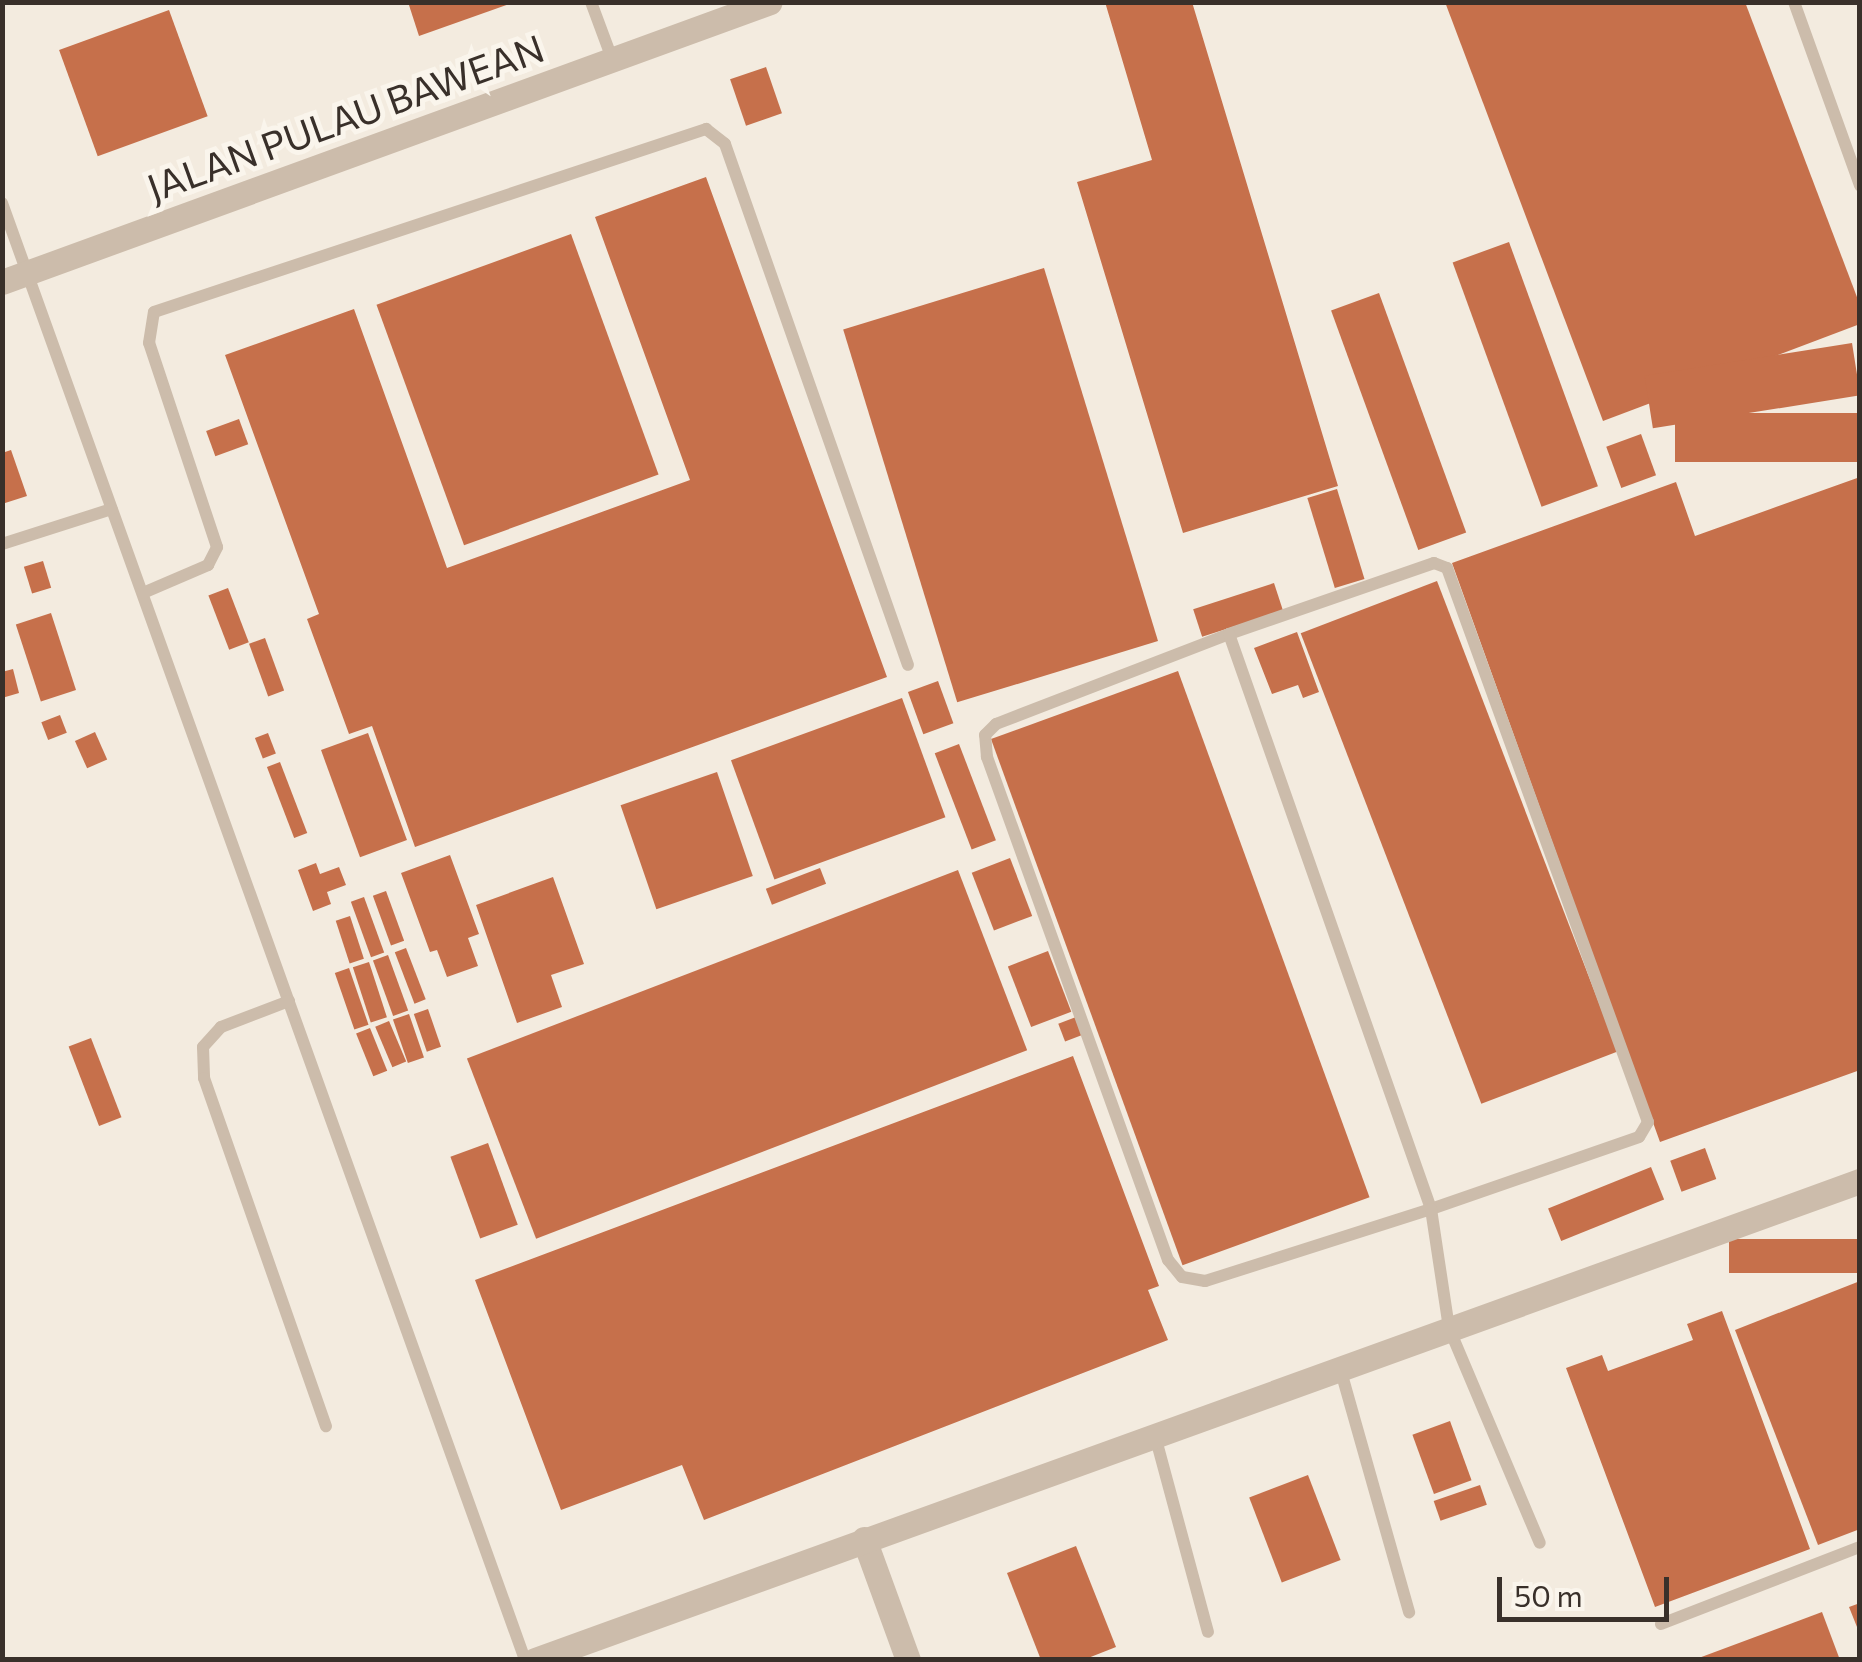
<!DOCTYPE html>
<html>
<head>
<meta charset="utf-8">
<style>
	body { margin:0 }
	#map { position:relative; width:1862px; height:1662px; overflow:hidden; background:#f3ebdf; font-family:Commissioner,sans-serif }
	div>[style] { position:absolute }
	.building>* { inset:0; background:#c6704b; transform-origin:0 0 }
	.service>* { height:12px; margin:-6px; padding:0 6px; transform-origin:6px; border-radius:6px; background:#ccbcab }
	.minor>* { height:25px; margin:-12.5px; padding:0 12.5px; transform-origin:12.5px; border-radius:12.5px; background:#ccbcab }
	span { translate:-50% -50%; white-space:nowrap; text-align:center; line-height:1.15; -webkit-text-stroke:10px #faf5ec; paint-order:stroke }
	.street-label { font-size:38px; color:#39302a }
	.frame { position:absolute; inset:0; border:5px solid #39302a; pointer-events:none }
	.scale { position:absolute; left:1497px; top:1577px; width:172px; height:45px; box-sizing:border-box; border:5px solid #39302a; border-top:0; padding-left:12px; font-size:30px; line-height:35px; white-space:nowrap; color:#39302a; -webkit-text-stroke:8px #faf5ec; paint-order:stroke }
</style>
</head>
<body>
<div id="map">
	<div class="building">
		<div style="clip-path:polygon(408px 2px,512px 2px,512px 3px,419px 36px)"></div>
		<div style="clip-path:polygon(1105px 2px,1192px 2px,1338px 486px,1183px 533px,1077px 182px,1152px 160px)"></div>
		<div style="clip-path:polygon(1445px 2px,1745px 2px,1860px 305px,1860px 324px,1603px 421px)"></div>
		<div style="left:169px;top:10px;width:113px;height:117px;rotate:70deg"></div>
		<div style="left:766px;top:67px;width:49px;height:38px;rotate:71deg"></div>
		<div style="clip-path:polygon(706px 177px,887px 677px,415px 847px,372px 726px,349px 734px,307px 619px,319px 614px,225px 355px,354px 309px,447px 568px,690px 480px,595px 217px)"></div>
		<div style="left:571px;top:234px;width:256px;height:207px;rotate:70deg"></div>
		<div style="left:1509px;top:242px;width:260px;height:60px;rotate:70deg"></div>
		<div style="left:1044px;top:268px;width:390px;height:210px;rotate:73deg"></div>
		<div style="left:1379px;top:293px;width:255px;height:51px;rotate:70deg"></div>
		<div style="left:1852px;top:343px;width:53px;height:210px;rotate:81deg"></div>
		<div style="left:1860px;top:413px;width:49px;height:185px;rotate:90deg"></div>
		<div style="left:239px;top:419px;width:27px;height:35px;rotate:70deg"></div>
		<div style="left:1641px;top:434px;width:44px;height:37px;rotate:70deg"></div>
		<div style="clip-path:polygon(11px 450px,27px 496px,2px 504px,2px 453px)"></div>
		<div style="clip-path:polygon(1860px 477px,1860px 1070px,1660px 1142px,1452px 563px,1676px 482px,1695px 536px)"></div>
		<div style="left:1337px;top:489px;width:94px;height:31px;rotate:73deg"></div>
		<div style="left:43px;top:561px;width:28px;height:20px;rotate:73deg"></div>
		<div style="left:1437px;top:581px;width:504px;height:146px;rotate:69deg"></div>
		<div style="left:1274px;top:583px;width:29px;height:85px;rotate:72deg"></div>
		<div style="left:228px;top:588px;width:58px;height:21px;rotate:69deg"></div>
		<div style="left:51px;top:613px;width:81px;height:37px;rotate:72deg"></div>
		<div style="clip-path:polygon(1297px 632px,1319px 692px,1303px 698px,1298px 685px,1272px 694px,1254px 648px)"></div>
		<div style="left:265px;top:638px;width:56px;height:17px;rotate:70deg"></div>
		<div style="clip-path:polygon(13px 669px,19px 693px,2px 698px,2px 672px)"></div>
		<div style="left:1178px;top:671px;width:560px;height:199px;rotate:70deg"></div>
		<div style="left:938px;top:681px;width:45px;height:32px;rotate:70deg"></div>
		<div style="left:902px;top:698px;width:127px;height:182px;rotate:70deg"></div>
		<div style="left:60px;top:715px;width:19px;height:20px;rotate:69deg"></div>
		<div style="left:95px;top:732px;width:30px;height:22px;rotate:66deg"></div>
		<div style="left:268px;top:733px;width:22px;height:14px;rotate:69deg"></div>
		<div style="left:368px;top:733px;width:114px;height:50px;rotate:70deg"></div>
		<div style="left:959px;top:744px;width:103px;height:26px;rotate:69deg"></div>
		<div style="left:280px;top:762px;width:76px;height:14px;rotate:69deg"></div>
		<div style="left:717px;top:772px;width:110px;height:102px;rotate:71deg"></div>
		<div style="clip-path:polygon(450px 855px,479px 934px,468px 938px,478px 966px,447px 977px,437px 950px,430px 952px,401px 873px)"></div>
		<div style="left:1010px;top:858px;width:62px;height:41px;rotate:69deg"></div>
		<div style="clip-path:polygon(316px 863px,320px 874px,339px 867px,346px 885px,327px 892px,331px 904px,313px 911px,298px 870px)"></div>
		<div style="left:820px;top:868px;width:17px;height:58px;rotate:69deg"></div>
		<div style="left:958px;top:870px;width:193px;height:526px;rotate:69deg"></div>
		<div style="clip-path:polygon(553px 877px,584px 964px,551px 975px,562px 1007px,517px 1023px,476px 905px)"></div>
		<div style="left:386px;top:891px;width:53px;height:14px;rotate:70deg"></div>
		<div style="left:364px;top:897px;width:59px;height:14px;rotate:70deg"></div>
		<div style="left:350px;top:916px;width:45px;height:15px;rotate:72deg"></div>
		<div style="left:406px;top:948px;width:55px;height:12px;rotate:69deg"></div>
		<div style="left:1048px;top:951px;width:65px;height:43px;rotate:69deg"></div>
		<div style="left:388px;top:955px;width:59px;height:16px;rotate:70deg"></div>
		<div style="left:369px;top:962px;width:58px;height:17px;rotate:72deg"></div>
		<div style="left:349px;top:968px;width:60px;height:15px;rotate:71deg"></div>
		<div style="left:428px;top:1009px;width:40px;height:15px;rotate:71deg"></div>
		<div style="left:409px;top:1014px;width:46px;height:17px;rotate:71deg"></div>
		<div style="left:1076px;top:1017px;width:19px;height:19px;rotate:69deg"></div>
		<div style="left:389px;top:1021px;width:44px;height:15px;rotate:67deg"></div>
		<div style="left:370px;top:1028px;width:46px;height:15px;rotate:68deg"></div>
		<div style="left:91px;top:1038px;width:85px;height:24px;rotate:69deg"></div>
		<div style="clip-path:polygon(1073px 1056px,1159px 1286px,1148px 1290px,1168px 1340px,704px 1520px,682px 1465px,561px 1510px,475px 1280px)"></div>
		<div style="left:488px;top:1143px;width:87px;height:40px;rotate:70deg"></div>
		<div style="left:1705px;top:1148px;width:33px;height:37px;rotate:70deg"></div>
		<div style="left:1651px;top:1167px;width:35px;height:111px;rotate:68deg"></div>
		<div style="left:1860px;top:1239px;width:34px;height:131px;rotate:90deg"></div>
		<div style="clip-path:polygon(1860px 1281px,1860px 1529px,1818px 1545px,1735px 1330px)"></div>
		<div style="clip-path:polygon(1722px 1311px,1810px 1549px,1655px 1607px,1566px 1368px,1602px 1355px,1608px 1371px,1693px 1340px,1687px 1324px)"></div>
		<div style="left:1450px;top:1421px;width:63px;height:40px;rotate:70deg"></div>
		<div style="left:1308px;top:1475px;width:91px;height:63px;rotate:69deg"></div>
		<div style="left:1480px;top:1485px;width:21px;height:49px;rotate:71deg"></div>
		<div style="clip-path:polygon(1076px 1546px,1116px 1647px,1083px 1660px,1041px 1660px,1007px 1573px)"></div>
		<div style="clip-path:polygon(1860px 1603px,1860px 1632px,1859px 1632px,1849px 1607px)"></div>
		<div style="clip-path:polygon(1822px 1612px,1840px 1660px,1696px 1660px,1696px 1659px)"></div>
	</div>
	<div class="service">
		<div style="left:591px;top:2px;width:63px;rotate:69.6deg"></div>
		<div style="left:1794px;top:2px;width:195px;rotate:70.2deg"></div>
		<div style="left:2px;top:203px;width:1548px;rotate:70.25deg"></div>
		<div style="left:2px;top:544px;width:115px;rotate:-17.7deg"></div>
		<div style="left:143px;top:593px;width:71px;rotate:-23.3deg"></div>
		<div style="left:208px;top:565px;width:20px;rotate:-63deg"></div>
		<div style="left:217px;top:547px;width:215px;rotate:-108.4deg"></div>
		<div style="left:149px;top:343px;width:31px;rotate:-81deg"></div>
		<div style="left:154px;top:312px;width:582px;rotate:-18.34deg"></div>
		<div style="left:706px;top:129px;width:24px;rotate:38deg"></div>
		<div style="left:725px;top:144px;width:552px;rotate:70.65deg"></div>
		<div style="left:1229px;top:634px;width:217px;rotate:-19.1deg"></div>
		<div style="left:1434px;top:563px;width:14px;rotate:21deg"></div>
		<div style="left:1447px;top:568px;width:589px;rotate:70.06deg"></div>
		<div style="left:1648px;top:1122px;width:17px;rotate:121deg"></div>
		<div style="left:1639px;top:1137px;width:220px;rotate:160.9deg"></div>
		<div style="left:1431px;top:1209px;width:237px;rotate:162.3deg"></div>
		<div style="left:1205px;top:1281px;width:23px;rotate:-170deg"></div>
		<div style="left:1182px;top:1277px;width:22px;rotate:-129deg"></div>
		<div style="left:1168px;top:1260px;width:535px;rotate:-109.79deg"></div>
		<div style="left:987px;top:757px;width:22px;rotate:-95deg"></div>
		<div style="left:985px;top:735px;width:16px;rotate:-45deg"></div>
		<div style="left:996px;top:724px;width:250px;rotate:-21.1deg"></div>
		<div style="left:1229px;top:634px;width:609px;rotate:70.64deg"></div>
		<div style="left:1431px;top:1209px;width:120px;rotate:81.4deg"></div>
		<div style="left:1449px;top:1328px;width:233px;rotate:67.1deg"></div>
		<div style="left:289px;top:1001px;width:73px;rotate:159.1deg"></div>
		<div style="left:221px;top:1027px;width:27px;rotate:132deg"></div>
		<div style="left:203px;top:1047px;width:31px;rotate:88deg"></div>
		<div style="left:204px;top:1078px;width:369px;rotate:70.7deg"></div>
		<div style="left:1340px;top:1368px;width:254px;rotate:74.2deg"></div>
		<div style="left:1154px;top:1432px;width:207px;rotate:74.9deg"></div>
		<div style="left:1661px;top:1624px;width:213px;rotate:-21.2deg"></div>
	</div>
	<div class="minor">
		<div style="left:2px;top:282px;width:817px;rotate:-20.03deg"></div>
		<div style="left:864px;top:1539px;width:129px;rotate:70deg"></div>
		<div style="left:535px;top:1660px;width:1409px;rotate:-19.88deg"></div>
	</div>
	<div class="street-label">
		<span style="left:345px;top:117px;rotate:-20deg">JALAN PULAU BAWEAN</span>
	</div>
	<div class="frame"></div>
	<div class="scale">50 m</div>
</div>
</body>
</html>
